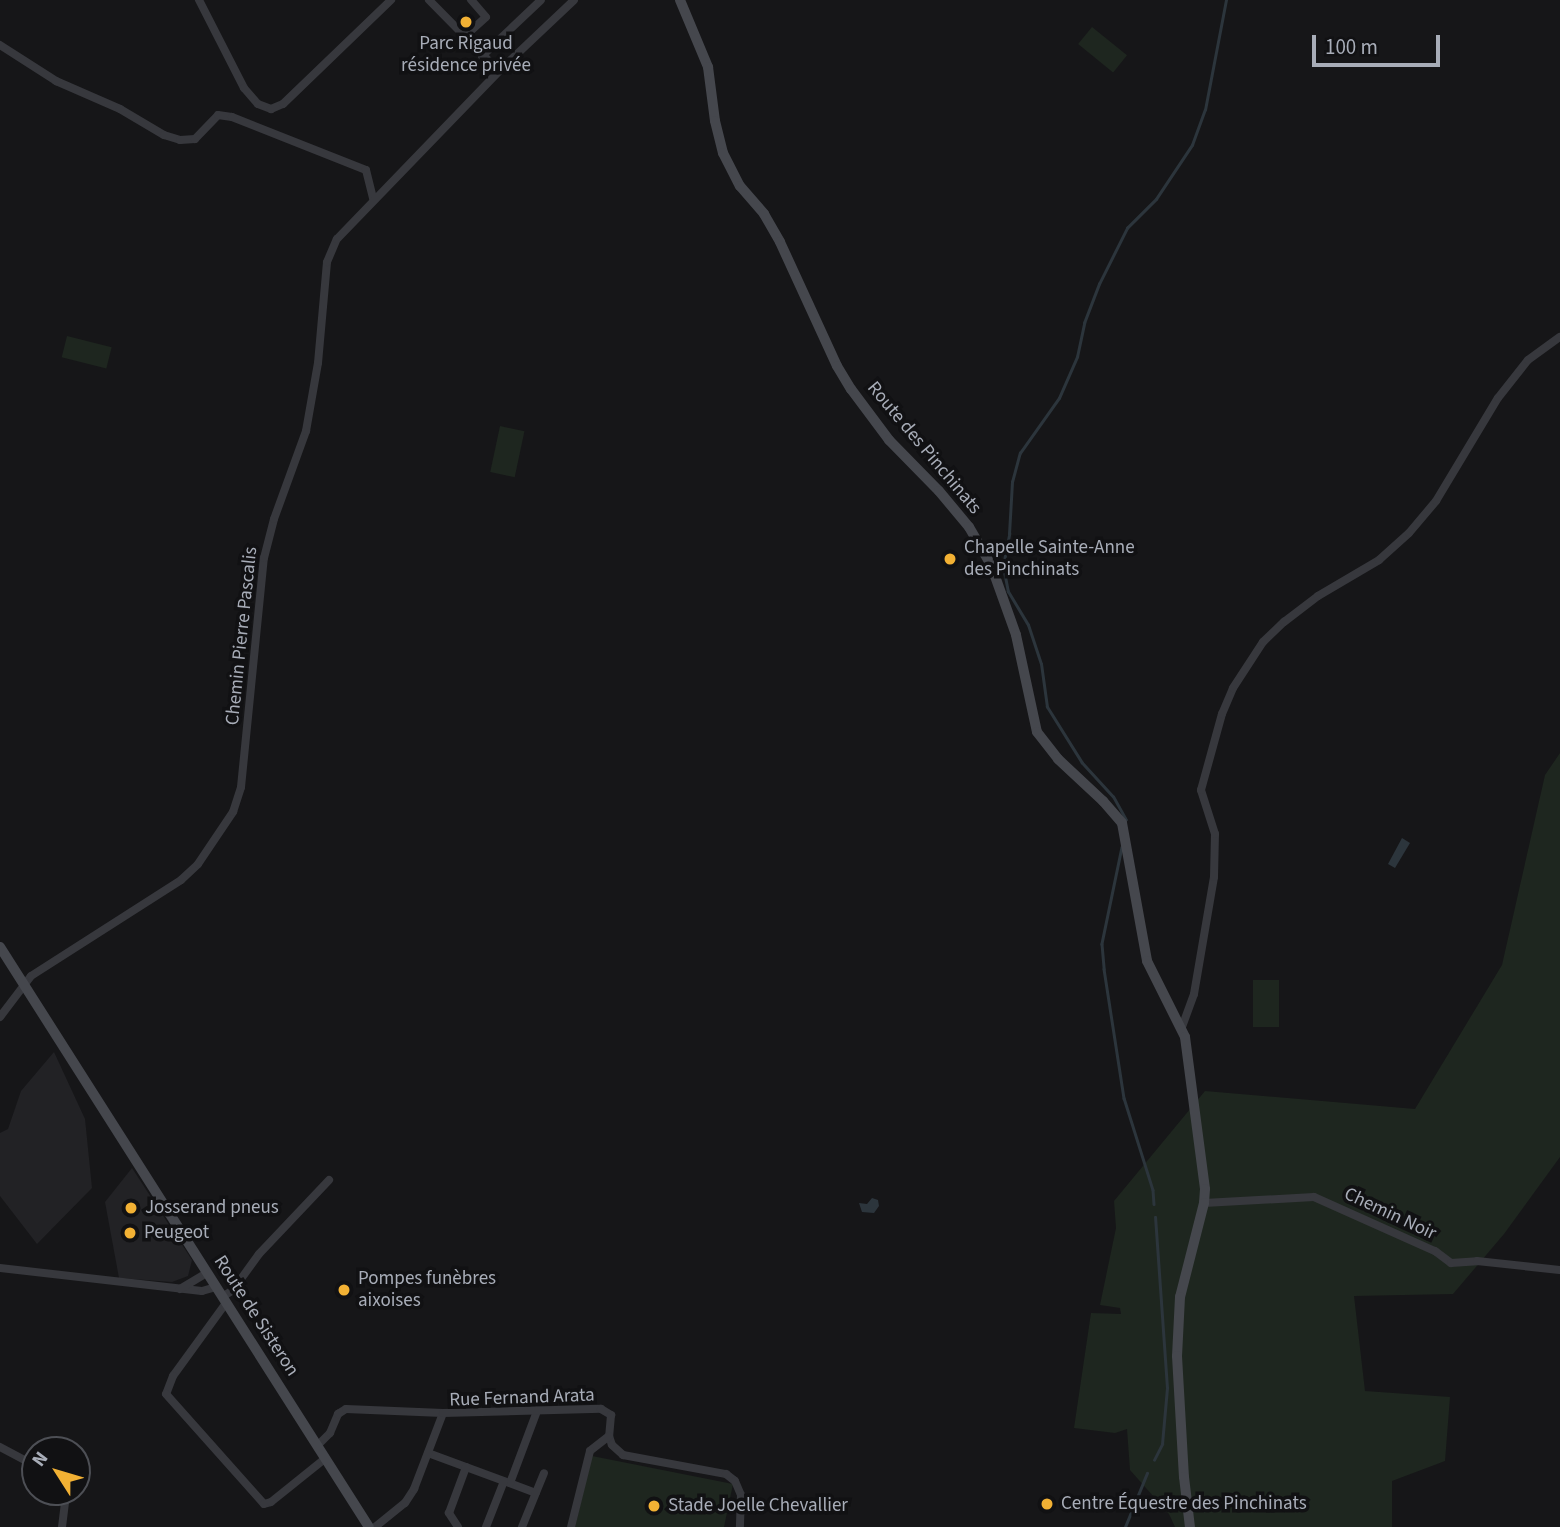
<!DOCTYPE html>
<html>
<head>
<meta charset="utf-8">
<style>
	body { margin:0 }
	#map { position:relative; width:1560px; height:1527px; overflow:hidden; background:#161618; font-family:"Source Sans 3",sans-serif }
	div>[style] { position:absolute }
	.built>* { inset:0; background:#222225 }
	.green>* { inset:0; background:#1e261f; transform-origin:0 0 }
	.water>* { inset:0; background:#2c353c }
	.stream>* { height:2.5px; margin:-1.25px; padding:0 1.25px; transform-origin:1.25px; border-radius:1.25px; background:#2c353c }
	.street>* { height:8px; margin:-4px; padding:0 4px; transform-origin:4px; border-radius:4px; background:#37383d }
	.secondary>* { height:10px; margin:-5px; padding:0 5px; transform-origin:5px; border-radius:5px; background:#45474d }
	.dots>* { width:19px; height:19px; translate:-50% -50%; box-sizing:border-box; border:4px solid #111113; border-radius:50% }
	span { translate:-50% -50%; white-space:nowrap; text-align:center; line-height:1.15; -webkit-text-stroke:7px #111113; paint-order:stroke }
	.poi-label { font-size:19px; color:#a8adb8 }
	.left { translate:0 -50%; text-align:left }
	.street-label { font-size:19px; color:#a8adb8 }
	.north { position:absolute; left:21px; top:1436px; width:70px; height:70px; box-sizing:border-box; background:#111113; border:2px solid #4d4f55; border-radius:50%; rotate:307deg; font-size:19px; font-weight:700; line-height:28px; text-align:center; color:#a8adb8 }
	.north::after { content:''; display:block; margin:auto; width:24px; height:32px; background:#f2b134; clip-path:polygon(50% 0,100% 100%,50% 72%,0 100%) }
	.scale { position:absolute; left:1312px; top:35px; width:128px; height:32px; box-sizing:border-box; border:4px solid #a8adb8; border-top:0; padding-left:9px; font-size:21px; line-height:24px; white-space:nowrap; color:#a8adb8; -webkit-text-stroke:5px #111113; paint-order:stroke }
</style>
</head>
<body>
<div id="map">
	<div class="built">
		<div style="clip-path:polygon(54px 1052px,85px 1119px,92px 1188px,37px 1244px,0 1196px,0 1133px,8px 1129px,21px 1091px)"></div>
		<div style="clip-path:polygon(132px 1168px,192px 1260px,188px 1276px,172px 1282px,119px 1278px,105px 1202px)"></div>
	</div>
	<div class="green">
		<div style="left:1092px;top:27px;width:45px;height:22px;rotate:39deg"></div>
		<div style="left:67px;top:336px;width:46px;height:22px;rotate:14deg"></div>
		<div style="left:500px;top:426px;width:25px;height:47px;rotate:12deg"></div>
		<div style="clip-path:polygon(1560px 753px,1560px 1157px,1504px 1234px,1453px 1294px,1354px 1296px,1365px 1391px,1450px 1397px,1445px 1461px,1392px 1481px,1392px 1527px,1175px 1527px,1169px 1514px,1130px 1470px,1127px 1429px,1115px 1433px,1074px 1428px,1091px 1313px,1121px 1314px,1120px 1308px,1100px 1305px,1116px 1228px,1114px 1201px,1205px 1091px,1415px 1109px,1502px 965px,1545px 775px)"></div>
		<div style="left:1253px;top:980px;width:26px;height:47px"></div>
		<div style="clip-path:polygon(592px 1456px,733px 1484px,724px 1527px,575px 1527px)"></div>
	</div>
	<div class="water">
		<div style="clip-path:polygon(1402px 838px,1410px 843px,1395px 868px,1388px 864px)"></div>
		<div style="clip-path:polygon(872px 1198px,878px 1200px,879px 1206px,874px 1213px,862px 1212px,859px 1203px,867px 1204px)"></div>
	</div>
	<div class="stream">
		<div style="left:1126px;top:820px;width:26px;rotate:-119deg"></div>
		<div style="left:1113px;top:797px;width:46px;rotate:-132.4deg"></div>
		<div style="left:1082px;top:763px;width:66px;rotate:-122deg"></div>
		<div style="left:1047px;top:707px;width:43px;rotate:-97.9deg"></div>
		<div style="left:1041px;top:664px;width:41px;rotate:-108.4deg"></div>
		<div style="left:1028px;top:625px;width:39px;rotate:-121deg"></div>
		<div style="left:1008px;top:592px;width:26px;rotate:-101deg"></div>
		<div style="left:1003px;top:566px;width:33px;rotate:-79deg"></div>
		<div style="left:1009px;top:534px;width:52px;rotate:-86.7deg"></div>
		<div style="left:1012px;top:482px;width:30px;rotate:-75deg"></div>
		<div style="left:1020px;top:453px;width:67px;rotate:-54.7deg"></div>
		<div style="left:1059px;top:398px;width:45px;rotate:-66.3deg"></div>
		<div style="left:1077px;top:357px;width:35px;rotate:-78deg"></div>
		<div style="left:1084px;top:323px;width:42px;rotate:-69deg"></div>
		<div style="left:1099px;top:284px;width:63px;rotate:-63.4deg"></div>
		<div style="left:1127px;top:228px;width:41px;rotate:-45deg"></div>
		<div style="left:1156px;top:199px;width:65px;rotate:-56.3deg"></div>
		<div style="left:1192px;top:145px;width:37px;rotate:-70deg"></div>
		<div style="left:1205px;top:110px;width:112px;rotate:-79.2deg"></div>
		<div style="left:1122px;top:847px;width:99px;rotate:101.7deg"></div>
		<div style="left:1102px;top:944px;width:25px;rotate:85deg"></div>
		<div style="left:1104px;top:969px;width:131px;rotate:81.2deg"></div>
		<div style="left:1124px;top:1098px;width:96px;rotate:72.5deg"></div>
		<div style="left:1153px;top:1190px;width:14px;rotate:86deg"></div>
		<div style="left:1154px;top:1460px;width:18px;rotate:-63deg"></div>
		<div style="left:1162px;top:1444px;width:56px;rotate:-84.9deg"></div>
		<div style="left:1167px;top:1388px;width:171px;rotate:-94deg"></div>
		<div style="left:1125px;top:1527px;width:58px;rotate:-67.8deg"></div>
	</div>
	<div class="street">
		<div style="left:199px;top:0;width:99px;rotate:62.9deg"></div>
		<div style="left:244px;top:88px;width:21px;rotate:49deg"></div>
		<div style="left:258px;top:104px;width:14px;rotate:21deg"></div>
		<div style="left:271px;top:109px;width:13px;rotate:-23deg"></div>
		<div style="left:283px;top:104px;width:150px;rotate:-43.9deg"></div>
		<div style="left:429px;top:0;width:100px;rotate:45.4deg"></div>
		<div style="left:465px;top:36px;width:28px;rotate:-42deg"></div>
		<div style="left:486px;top:17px;width:23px;rotate:-131deg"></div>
		<div style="left:0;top:45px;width:67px;rotate:32.7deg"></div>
		<div style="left:56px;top:81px;width:70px;rotate:23.6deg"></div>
		<div style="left:120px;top:109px;width:51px;rotate:30.6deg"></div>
		<div style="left:164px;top:135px;width:17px;rotate:17deg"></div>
		<div style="left:180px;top:140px;width:15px;rotate:-4deg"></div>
		<div style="left:195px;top:139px;width:33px;rotate:-46deg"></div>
		<div style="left:218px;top:115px;width:14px;rotate:8deg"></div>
		<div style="left:232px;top:117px;width:144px;rotate:21.6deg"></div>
		<div style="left:366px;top:170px;width:30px;rotate:76deg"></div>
		<div style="left:482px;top:56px;width:81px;rotate:-43.5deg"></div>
		<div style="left:0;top:1017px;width:51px;rotate:-52.9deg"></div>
		<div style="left:31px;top:976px;width:178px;rotate:-32.6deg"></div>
		<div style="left:181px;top:880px;width:23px;rotate:-43deg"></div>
		<div style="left:198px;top:864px;width:63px;rotate:-56.1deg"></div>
		<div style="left:233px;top:812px;width:26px;rotate:-72deg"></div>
		<div style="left:241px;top:787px;width:230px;rotate:-84.3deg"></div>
		<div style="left:264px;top:558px;width:40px;rotate:-75.6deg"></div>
		<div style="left:274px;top:519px;width:94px;rotate:-70deg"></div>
		<div style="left:306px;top:431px;width:69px;rotate:-80deg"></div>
		<div style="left:318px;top:363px;width:101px;rotate:-84.9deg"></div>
		<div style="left:327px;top:262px;width:25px;rotate:-67deg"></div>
		<div style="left:337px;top:239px;width:233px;rotate:-46deg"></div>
		<div style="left:499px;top:71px;width:103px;rotate:-43.4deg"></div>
		<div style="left:1182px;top:1027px;width:35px;rotate:-70deg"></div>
		<div style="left:1194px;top:994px;width:119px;rotate:-80.3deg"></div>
		<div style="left:1214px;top:877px;width:43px;rotate:-88.7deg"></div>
		<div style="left:1215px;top:834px;width:46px;rotate:-107.7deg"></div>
		<div style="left:1201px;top:790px;width:79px;rotate:-74.6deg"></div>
		<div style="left:1222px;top:714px;width:28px;rotate:-67deg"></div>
		<div style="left:1233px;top:688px;width:55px;rotate:-56.9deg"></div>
		<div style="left:1263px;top:642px;width:29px;rotate:-44deg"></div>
		<div style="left:1284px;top:622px;width:43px;rotate:-37.4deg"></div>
		<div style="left:1318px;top:596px;width:71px;rotate:-30.5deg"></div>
		<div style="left:1379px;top:560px;width:40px;rotate:-42deg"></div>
		<div style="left:1409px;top:533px;width:42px;rotate:-49.8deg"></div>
		<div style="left:1436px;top:501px;width:120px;rotate:-59deg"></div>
		<div style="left:1498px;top:398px;width:48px;rotate:-51.7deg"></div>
		<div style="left:1528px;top:360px;width:39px;rotate:-36deg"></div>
		<div style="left:1204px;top:1203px;width:110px;rotate:-3.1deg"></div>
		<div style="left:1314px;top:1197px;width:133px;rotate:24.1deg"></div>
		<div style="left:1435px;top:1251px;width:20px;rotate:37deg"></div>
		<div style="left:1451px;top:1263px;width:26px;rotate:-4deg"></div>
		<div style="left:1477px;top:1261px;width:83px;rotate:6.2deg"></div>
		<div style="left:0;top:1268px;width:203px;rotate:6.5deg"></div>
		<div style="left:202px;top:1291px;width:15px;rotate:-16deg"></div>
		<div style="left:180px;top:1289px;width:31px;rotate:-31deg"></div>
		<div style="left:222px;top:1297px;width:13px;rotate:-32deg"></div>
		<div style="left:233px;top:1290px;width:44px;rotate:-54.2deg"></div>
		<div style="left:259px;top:1254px;width:102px;rotate:-46.6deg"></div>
		<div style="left:226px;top:1303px;width:90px;rotate:126deg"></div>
		<div style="left:173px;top:1376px;width:19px;rotate:111deg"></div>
		<div style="left:166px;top:1394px;width:147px;rotate:48.3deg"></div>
		<div style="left:264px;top:1504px;width:7px;rotate:-16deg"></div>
		<div style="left:271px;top:1502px;width:70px;rotate:-38.7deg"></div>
		<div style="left:609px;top:1436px;width:9px;rotate:72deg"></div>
		<div style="left:612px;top:1445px;width:15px;rotate:42deg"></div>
		<div style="left:623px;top:1455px;width:105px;rotate:10.5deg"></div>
		<div style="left:726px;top:1474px;width:11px;rotate:38deg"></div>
		<div style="left:735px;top:1481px;width:15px;rotate:67deg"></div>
		<div style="left:741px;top:1495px;width:32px;rotate:92deg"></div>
		<div style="left:318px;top:1445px;width:17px;rotate:-45deg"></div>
		<div style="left:330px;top:1433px;width:21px;rotate:-67deg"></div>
		<div style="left:338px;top:1414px;width:9px;rotate:-32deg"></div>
		<div style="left:346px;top:1409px;width:97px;rotate:2.4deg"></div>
		<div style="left:0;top:1447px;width:40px;rotate:28deg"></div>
		<div style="left:428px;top:1453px;width:115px;rotate:20.3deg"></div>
		<div style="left:510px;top:1483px;width:77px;rotate:-69.4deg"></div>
		<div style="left:62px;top:1527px;width:35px;rotate:-83deg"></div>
		<div style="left:375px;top:1527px;width:38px;rotate:-39deg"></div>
		<div style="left:405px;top:1503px;width:17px;rotate:-57deg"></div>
		<div style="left:414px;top:1489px;width:81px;rotate:-69.1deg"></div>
		<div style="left:443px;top:1413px;width:158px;rotate:-1.5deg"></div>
		<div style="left:601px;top:1409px;width:12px;rotate:31deg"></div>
		<div style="left:611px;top:1415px;width:21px;rotate:95deg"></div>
		<div style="left:609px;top:1436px;width:24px;rotate:142deg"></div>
		<div style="left:590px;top:1451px;width:78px;rotate:104deg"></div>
		<div style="left:458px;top:1527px;width:17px;rotate:-123deg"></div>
		<div style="left:449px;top:1513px;width:49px;rotate:-69.7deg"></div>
		<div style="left:486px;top:1527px;width:49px;rotate:-68.6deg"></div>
		<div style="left:522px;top:1527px;width:58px;rotate:-67.8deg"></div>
	</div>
	<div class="secondary">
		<div style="left:680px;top:0;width:73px;rotate:67.3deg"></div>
		<div style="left:708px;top:67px;width:54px;rotate:82.6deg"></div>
		<div style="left:715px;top:121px;width:33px;rotate:76deg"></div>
		<div style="left:723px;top:153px;width:37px;rotate:63deg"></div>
		<div style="left:740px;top:186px;width:37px;rotate:49deg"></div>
		<div style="left:764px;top:214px;width:32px;rotate:60deg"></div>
		<div style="left:780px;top:242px;width:136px;rotate:65.3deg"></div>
		<div style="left:837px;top:366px;width:27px;rotate:59deg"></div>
		<div style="left:851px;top:389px;width:64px;rotate:53.3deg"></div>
		<div style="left:889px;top:440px;width:71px;rotate:45.6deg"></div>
		<div style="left:939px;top:491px;width:47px;rotate:50.2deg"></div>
		<div style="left:969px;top:527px;width:44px;rotate:59.9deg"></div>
		<div style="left:991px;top:565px;width:74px;rotate:70.3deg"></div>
		<div style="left:1016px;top:635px;width:99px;rotate:77.8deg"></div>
		<div style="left:1037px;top:732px;width:34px;rotate:52deg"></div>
		<div style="left:1058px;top:759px;width:62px;rotate:43deg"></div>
		<div style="left:1103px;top:801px;width:29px;rotate:49deg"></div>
		<div style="left:1122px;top:823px;width:140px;rotate:79.7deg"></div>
		<div style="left:1147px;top:961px;width:85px;rotate:63.4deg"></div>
		<div style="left:1185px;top:1037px;width:153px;rotate:82.5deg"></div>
		<div style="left:1205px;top:1189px;width:14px;rotate:94deg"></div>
		<div style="left:1204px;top:1203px;width:97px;rotate:104.3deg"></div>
		<div style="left:1180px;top:1297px;width:59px;rotate:92.9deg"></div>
		<div style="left:1177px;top:1356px;width:121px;rotate:86.7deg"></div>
		<div style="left:1184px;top:1477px;width:50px;rotate:83.2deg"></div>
		<div style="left:0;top:947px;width:687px;rotate:57.54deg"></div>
	</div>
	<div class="dots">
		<div style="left:466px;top:22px;background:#f2b134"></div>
		<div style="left:950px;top:559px;background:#f2b134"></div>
		<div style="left:131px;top:1208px;background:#f2b134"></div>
		<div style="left:130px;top:1233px;background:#f2b134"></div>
		<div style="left:344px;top:1290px;background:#f2b134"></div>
		<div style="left:1047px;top:1504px;background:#f2b134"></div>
		<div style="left:654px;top:1506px;background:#f2b134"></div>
	</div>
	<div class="poi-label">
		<span style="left:466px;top:55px">Parc Rigaud<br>résidence privée</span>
		<span class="left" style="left:964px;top:559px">Chapelle Sainte-Anne<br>des Pinchinats</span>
		<span class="left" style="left:145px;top:1208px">Josserand pneus</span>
		<span class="left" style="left:144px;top:1233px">Peugeot</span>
		<span class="left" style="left:358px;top:1290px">Pompes funèbres<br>aixoises</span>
		<span class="left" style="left:1061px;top:1504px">Centre Équestre des Pinchinats</span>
		<span class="left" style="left:668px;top:1506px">Stade Joelle Chevallier</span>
	</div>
	<div class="street-label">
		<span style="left:924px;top:448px;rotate:50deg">Route des Pinchinats</span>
		<span style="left:242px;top:636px;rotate:-84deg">Chemin Pierre Pascalis</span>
		<span style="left:1390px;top:1214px;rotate:25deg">Chemin Noir</span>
		<span style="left:256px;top:1316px;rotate:57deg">Route de Sisteron</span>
		<span style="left:522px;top:1398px;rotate:-2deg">Rue Fernand Arata</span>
	</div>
	<div class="north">N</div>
	<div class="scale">100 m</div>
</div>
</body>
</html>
